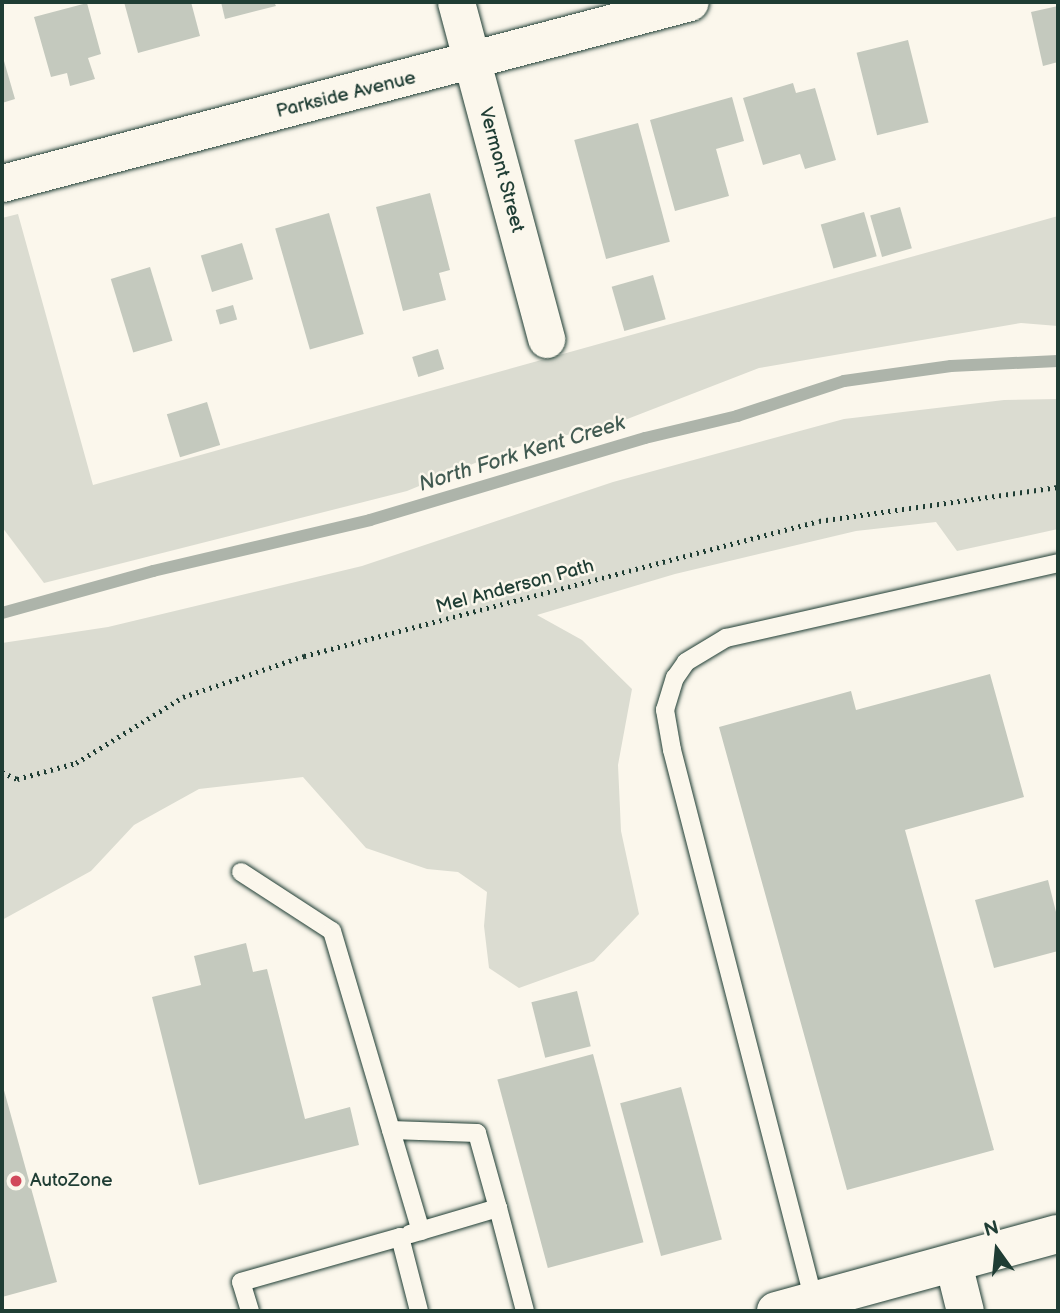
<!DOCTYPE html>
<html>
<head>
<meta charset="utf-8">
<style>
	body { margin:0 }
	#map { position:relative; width:1060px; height:1313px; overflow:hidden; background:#fbf7ec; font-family:"Balsamiq Sans",sans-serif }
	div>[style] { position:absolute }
	.green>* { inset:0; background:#dbdcd1 }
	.stream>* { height:12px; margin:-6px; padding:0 6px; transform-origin:6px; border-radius:6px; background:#adb4aa }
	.building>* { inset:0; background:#c4c9be; transform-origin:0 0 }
	.path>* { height:4.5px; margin-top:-2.25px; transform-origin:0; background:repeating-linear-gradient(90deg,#1f3d34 0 2px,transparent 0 7px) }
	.roads { filter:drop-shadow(0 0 2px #1f3d34) drop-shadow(0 0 2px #1f3d34) }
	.lane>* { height:18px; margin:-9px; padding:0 9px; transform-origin:9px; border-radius:9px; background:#fbf7ec }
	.street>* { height:37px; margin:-18.5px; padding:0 18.5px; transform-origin:18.5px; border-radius:18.5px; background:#fbf7ec }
	.secondary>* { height:38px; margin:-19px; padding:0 19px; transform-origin:19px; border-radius:19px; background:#fbf7ec }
	.dots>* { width:19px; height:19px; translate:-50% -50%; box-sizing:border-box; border:4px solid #fbf7ec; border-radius:50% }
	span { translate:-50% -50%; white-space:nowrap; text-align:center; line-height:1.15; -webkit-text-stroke:5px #fbf7ec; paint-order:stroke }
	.street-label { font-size:19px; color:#1f3d34 }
	.poi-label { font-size:19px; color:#1f3d34 }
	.left { translate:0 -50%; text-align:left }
	.water-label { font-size:21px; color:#425b52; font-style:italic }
	.frame { position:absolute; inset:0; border:4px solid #1f3d34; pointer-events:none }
	.north { position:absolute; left:962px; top:1215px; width:70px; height:70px; -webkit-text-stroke:5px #fbf7ec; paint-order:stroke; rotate:345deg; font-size:19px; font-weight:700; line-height:28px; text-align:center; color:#1f3d34 }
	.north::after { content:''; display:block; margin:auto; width:24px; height:32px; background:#1f3d34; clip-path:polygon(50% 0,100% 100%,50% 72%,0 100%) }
</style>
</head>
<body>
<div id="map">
	<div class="green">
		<div style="clip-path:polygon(18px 214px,93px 485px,1058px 216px,1058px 326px,1021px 323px,759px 368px,617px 423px,509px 449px,407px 491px,44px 583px,2px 527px,2px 218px)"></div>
		<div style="clip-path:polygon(1058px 399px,1058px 529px,957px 551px,936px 522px,856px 531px,675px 574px,537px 615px,582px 640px,632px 689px,618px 765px,621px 831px,639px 914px,594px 961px,519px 988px,489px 968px,484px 926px,487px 892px,458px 872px,427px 869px,366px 848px,303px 777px,199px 789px,134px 825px,91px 871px,2px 920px,2px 643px,108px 627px,362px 566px,613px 482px,844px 419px,1004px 400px)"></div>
	</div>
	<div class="stream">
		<div style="left:2px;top:613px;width:157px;rotate:-15.5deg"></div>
		<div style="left:153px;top:571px;width:223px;rotate:-13.2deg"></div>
		<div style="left:370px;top:520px;width:287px;rotate:-16.6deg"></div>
		<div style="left:645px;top:438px;width:95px;rotate:-13.4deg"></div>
		<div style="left:737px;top:416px;width:113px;rotate:-18.1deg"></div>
		<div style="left:844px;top:381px;width:108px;rotate:-8deg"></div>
		<div style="left:951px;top:366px;width:107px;rotate:-2.7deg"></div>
	</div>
	<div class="building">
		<div style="clip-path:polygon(124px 2px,191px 2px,200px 36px,138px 53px)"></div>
		<div style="clip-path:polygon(221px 2px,274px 2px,276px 6px,225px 19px)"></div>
		<div style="clip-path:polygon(87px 3px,101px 54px,88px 58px,95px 79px,70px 86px,67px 73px,51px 77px,34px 17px)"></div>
		<div style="clip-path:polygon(1058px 6px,1058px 62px,1043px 66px,1031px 12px)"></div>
		<div style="left:908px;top:40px;width:85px;height:53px;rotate:76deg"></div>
		<div style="clip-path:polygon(2px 54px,15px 99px,2px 103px)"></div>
		<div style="clip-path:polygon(793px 83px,796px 93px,815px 88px,836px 160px,805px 169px,800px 154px,763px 165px,743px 98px)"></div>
		<div style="clip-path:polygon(732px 97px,744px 141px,716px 149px,729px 196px,675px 211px,650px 120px)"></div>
		<div style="left:638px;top:123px;width:123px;height:66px;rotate:75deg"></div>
		<div style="clip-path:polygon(430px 193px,450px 270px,439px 273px,446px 300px,403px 311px,376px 207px)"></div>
		<div style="left:900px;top:207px;width:43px;height:31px;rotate:74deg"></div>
		<div style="left:864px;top:212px;width:46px;height:45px;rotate:74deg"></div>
		<div style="left:329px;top:213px;width:126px;height:56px;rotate:74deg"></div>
		<div style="left:242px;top:243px;width:38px;height:43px;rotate:73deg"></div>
		<div style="left:150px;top:267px;width:77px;height:41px;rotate:73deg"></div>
		<div style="left:653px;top:275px;width:46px;height:43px;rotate:74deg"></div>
		<div style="left:233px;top:305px;width:15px;height:18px;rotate:74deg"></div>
		<div style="left:438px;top:349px;width:21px;height:27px;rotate:73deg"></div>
		<div style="left:207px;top:402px;width:45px;height:42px;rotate:73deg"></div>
		<div style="clip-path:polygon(990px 674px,1024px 797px,905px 830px,994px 1150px,847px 1190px,719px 727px,851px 691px,856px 710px)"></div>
		<div style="clip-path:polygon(1048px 880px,1058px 920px,1058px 951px,994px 968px,975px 900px)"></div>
		<div style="clip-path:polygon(246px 943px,253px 972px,267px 969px,305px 1119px,350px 1107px,359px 1145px,199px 1185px,152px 997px,201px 985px,194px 956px)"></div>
		<div style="left:577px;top:991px;width:57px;height:47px;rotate:76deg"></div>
		<div style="left:593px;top:1054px;width:195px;height:99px;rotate:75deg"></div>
		<div style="clip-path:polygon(2px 1083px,57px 1282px,2px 1297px)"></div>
		<div style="left:681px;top:1087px;width:158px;height:63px;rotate:75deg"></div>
	</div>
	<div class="path">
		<div style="left:2px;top:772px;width:17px;rotate:25deg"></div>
		<div style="left:17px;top:779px;width:61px;rotate:-15.2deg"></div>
		<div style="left:76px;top:763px;width:126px;rotate:-31.7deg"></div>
		<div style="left:183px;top:697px;width:128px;rotate:-18.7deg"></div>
		<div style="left:304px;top:656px;width:532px;rotate:-14.69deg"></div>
		<div style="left:819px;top:521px;width:241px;rotate:-8.1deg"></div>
	</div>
	<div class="roads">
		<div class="lane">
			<div style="left:241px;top:872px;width:108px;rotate:33deg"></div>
			<div style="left:332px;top:931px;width:313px;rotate:73.5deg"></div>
			<div style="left:391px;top:1130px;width:86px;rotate:2deg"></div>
			<div style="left:477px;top:1133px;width:78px;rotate:74.4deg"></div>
			<div style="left:410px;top:1234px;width:92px;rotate:-16.5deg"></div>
			<div style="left:498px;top:1208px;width:106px;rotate:75.3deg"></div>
			<div style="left:814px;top:1301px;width:569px;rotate:-104.45deg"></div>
			<div style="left:672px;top:750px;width:41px;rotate:-99.9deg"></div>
			<div style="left:665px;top:710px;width:34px;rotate:-73deg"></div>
			<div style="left:675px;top:678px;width:19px;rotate:-55deg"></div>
			<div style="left:686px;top:662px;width:47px;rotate:-31deg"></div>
			<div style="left:726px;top:638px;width:340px;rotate:-12.7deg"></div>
			<div style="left:250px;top:1311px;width:30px;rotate:-107deg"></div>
			<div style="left:241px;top:1282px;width:165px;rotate:-15.8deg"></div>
			<div style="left:400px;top:1237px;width:76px;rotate:75.6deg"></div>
		</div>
		<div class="street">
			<div style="left:456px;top:2px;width:349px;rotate:75deg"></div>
			<div style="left:2px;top:183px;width:711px;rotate:-14.74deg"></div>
			<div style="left:953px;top:1263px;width:49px;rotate:76deg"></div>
		</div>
		<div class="secondary">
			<div style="left:776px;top:1311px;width:292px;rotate:-15.3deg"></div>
		</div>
	</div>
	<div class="dots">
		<div style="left:16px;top:1181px;background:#d1495b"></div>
	</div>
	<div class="street-label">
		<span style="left:346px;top:95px;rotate:-14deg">Parkside Avenue</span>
		<span style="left:501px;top:170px;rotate:75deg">Vermont Street</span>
		<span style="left:515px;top:587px;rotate:-15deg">Mel Anderson Path</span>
	</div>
	<div class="poi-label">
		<span class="left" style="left:30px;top:1181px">AutoZone</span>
	</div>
	<div class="water-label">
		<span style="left:522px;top:454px;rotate:-17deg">North Fork Kent Creek</span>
	</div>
	<div class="frame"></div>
	<div class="north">N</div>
</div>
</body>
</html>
